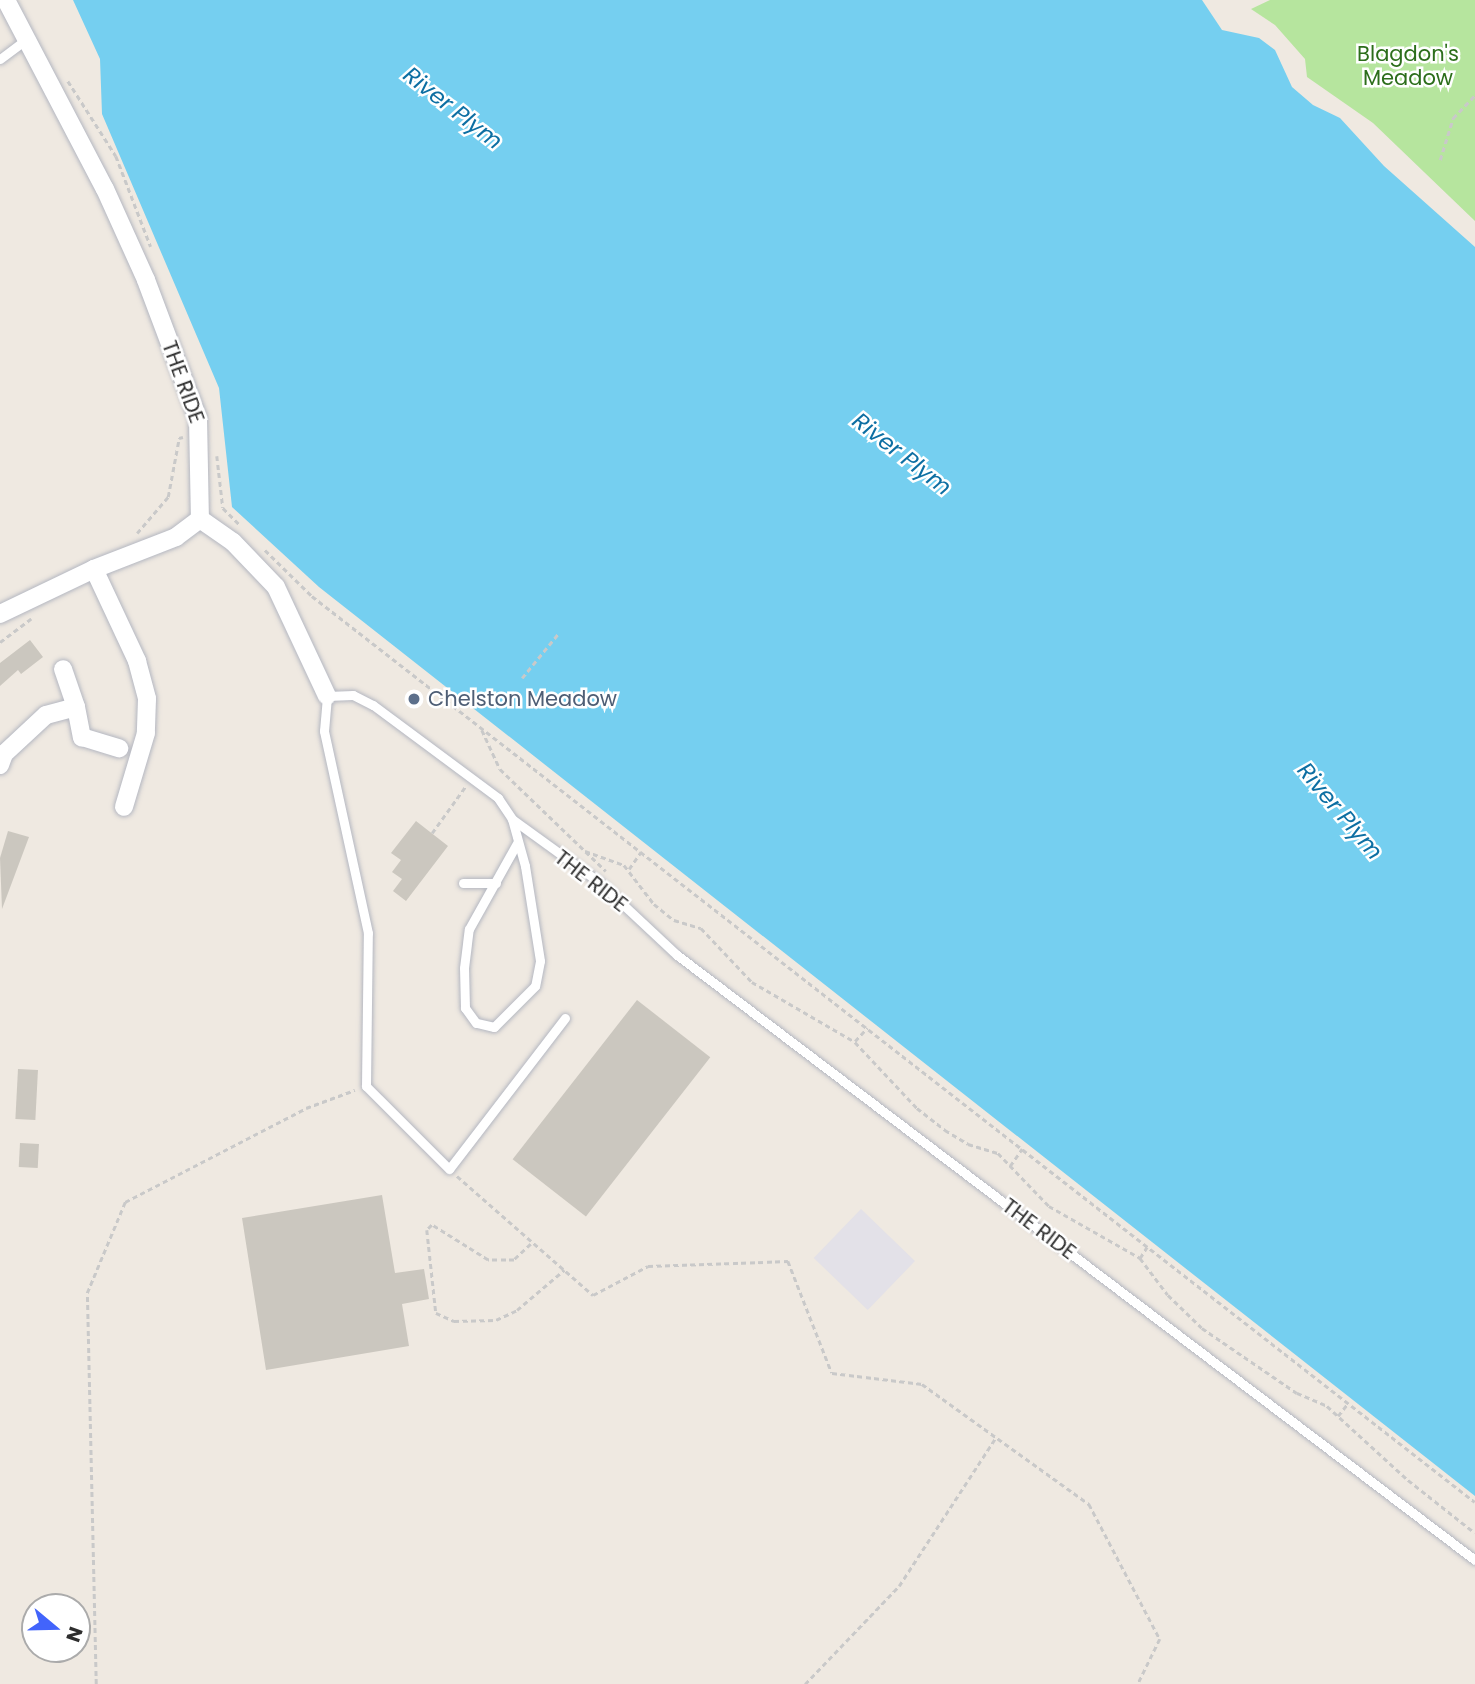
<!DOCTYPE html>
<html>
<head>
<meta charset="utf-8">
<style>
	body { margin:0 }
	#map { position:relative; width:1475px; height:1684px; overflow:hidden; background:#efe9e1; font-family:Poppins,sans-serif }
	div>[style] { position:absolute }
	.industrial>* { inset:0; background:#e3e1e8; transform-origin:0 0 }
	.green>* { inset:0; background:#b6e59e }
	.water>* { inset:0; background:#75cff0 }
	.building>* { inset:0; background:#cbc7bf; transform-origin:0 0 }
	.path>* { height:2.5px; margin-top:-1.25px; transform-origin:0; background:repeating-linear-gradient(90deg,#c9c9c9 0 5px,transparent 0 8.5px) }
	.roads { filter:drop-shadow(0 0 2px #b4b7c1) drop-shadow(0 0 2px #b4b7c1) }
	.lane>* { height:9px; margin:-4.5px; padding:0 4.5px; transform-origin:4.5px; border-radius:4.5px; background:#fff }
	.street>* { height:18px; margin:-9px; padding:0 9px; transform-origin:9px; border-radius:9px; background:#fff }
	.dots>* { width:19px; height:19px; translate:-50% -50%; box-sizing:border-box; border:4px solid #fff; border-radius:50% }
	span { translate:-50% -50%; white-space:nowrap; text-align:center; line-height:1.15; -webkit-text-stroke:5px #fff; paint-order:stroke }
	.park-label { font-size:21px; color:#2c6e1b }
	.street-label { font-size:21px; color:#2e2e2e }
	.service-label { font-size:21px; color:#4e5e75 }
	.left { translate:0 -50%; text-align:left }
	.water-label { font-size:23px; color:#0d6fa3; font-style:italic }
	.north { position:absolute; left:21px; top:1593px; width:70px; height:70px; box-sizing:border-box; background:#fff; border:2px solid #ababab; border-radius:50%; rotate:109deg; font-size:19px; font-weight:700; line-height:28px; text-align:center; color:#2e2e2e }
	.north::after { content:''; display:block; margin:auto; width:24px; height:32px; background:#4264fb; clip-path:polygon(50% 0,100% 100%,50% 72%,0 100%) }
</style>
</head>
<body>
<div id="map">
	<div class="industrial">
		<div style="left:861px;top:1209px;width:75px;height:68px;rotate:44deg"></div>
	</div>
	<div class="green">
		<div style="clip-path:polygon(1270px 0,1475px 0,1475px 221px,1373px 123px,1307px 77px,1305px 59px,1275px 25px,1251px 9px)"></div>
	</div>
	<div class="water">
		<div style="clip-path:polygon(73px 0,1202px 0,1222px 30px,1259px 38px,1275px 50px,1292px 87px,1313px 105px,1340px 118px,1384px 166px,1475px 247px,1475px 1496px,319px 587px,232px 507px,219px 388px,102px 114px,100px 59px)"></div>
	</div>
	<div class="building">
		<div style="clip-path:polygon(30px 640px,43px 657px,21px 674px,18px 670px,0 686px,0 663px)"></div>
		<div style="clip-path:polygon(416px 821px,448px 846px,406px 901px,393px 891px,402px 879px,392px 872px,401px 860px,391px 853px)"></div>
		<div style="clip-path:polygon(8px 831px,29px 837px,2px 909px,0 858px)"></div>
		<div style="left:637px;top:1000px;width:93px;height:202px;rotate:38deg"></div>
		<div style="left:18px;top:1069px;width:20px;height:50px;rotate:3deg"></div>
		<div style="left:20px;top:1143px;width:19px;height:24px;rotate:3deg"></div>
		<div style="clip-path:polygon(382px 1195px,395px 1273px,424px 1269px,429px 1299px,402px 1304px,409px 1346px,266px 1370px,242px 1218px)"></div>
	</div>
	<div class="path">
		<div style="left:68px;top:81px;width:89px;rotate:57.4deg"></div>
		<div style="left:116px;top:156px;width:97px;rotate:69deg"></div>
		<div style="left:1440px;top:160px;width:44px;rotate:-72.8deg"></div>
		<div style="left:1453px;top:118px;width:32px;rotate:-46deg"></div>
		<div style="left:217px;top:456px;width:52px;rotate:83.4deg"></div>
		<div style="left:223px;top:508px;width:24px;rotate:45deg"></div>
		<div style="left:137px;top:533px;width:48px;rotate:-49.3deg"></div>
		<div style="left:168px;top:497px;width:60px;rotate:-79.4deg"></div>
		<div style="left:179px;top:438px;width:4px;rotate:-14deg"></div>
		<div style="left:265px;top:550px;width:66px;rotate:44.4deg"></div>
		<div style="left:312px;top:596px;width:1474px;rotate:37.92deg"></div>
		<div style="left:0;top:642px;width:39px;rotate:-37deg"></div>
		<div style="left:522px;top:678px;width:57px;rotate:-50.7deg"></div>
		<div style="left:482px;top:730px;width:43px;rotate:65.2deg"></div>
		<div style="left:500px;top:769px;width:147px;rotate:43.9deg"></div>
		<div style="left:432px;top:833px;width:57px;rotate:-54.3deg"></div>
		<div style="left:585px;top:851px;width:41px;rotate:19.7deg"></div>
		<div style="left:624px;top:865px;width:49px;rotate:52.4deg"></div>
		<div style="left:654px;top:904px;width:26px;rotate:39deg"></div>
		<div style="left:674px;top:920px;width:28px;rotate:17deg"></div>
		<div style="left:701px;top:928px;width:74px;rotate:46.6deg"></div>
		<div style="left:752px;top:982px;width:119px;rotate:30.2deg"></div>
		<div style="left:855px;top:1042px;width:91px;rotate:46.8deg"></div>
		<div style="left:917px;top:1108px;width:36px;rotate:38deg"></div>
		<div style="left:945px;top:1130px;width:27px;rotate:31deg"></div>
		<div style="left:968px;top:1144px;width:31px;rotate:17deg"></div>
		<div style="left:998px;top:1153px;width:74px;rotate:46.1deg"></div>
		<div style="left:1049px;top:1206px;width:105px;rotate:29.7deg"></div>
		<div style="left:1140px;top:1258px;width:46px;rotate:52.9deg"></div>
		<div style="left:1168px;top:1295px;width:47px;rotate:44.1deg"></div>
		<div style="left:1202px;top:1328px;width:115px;rotate:34.4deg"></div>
		<div style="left:1297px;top:1393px;width:33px;rotate:23deg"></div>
		<div style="left:1327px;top:1406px;width:110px;rotate:42.4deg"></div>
		<div style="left:1408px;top:1480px;width:85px;rotate:38.3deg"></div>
		<div style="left:629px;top:869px;width:21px;rotate:-55deg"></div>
		<div style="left:855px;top:1041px;width:18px;rotate:-47deg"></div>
		<div style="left:1010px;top:1166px;width:21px;rotate:-55deg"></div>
		<div style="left:457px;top:1176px;width:181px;rotate:41.2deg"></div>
		<div style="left:593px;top:1295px;width:62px;rotate:-27.8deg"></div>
		<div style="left:648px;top:1266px;width:140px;rotate:-2deg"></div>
		<div style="left:788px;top:1261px;width:120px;rotate:68.6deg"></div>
		<div style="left:832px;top:1373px;width:91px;rotate:7deg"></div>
		<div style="left:922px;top:1384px;width:206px;rotate:35.7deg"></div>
		<div style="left:1089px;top:1504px;width:153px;rotate:62.3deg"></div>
		<div style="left:1160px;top:1639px;width:50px;rotate:116.1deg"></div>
		<div style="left:531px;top:1244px;width:23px;rotate:137deg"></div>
		<div style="left:514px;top:1260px;width:26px;rotate:180deg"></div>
		<div style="left:488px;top:1260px;width:66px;rotate:-148deg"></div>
		<div style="left:432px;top:1225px;width:7px;rotate:135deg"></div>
		<div style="left:427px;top:1230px;width:83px;rotate:83.8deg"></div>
		<div style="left:436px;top:1313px;width:20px;rotate:24deg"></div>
		<div style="left:454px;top:1321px;width:42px;rotate:-1.4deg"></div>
		<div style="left:496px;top:1320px;width:23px;rotate:-25deg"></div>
		<div style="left:517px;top:1310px;width:62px;rotate:-40.4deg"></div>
		<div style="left:1140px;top:1258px;width:13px;rotate:-58deg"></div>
		<div style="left:1338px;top:1416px;width:16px;rotate:-52deg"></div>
		<div style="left:96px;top:1684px;width:391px;rotate:-91.3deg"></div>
		<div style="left:87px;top:1293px;width:99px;rotate:-67.3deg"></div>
		<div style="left:125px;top:1202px;width:204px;rotate:-27.4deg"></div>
		<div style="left:306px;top:1108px;width:52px;rotate:-20.2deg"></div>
		<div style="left:805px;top:1684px;width:136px;rotate:-46.2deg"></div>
		<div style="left:899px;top:1586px;width:178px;rotate:-56.9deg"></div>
	</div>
	<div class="roads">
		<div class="lane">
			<div style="left:0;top:59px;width:34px;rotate:-37deg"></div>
			<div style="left:512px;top:819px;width:49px;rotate:74.5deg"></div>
			<div style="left:525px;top:866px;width:96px;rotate:81deg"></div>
			<div style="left:540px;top:961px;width:25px;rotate:101deg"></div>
			<div style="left:535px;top:986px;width:58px;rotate:135deg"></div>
			<div style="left:494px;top:1027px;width:18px;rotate:-167deg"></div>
			<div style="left:476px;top:1023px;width:19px;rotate:-126deg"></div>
			<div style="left:465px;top:1008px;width:40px;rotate:-91.4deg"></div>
			<div style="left:464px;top:968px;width:39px;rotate:-83deg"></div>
			<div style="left:469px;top:929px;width:98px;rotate:-60.8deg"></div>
			<div style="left:463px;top:883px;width:33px"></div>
			<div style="left:565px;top:1018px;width:190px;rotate:127.5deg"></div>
			<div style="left:449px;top:1169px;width:117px;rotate:-135deg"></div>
			<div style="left:366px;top:1086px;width:153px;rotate:-89.3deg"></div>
			<div style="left:368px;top:933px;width:207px;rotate:-102.3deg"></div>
			<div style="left:324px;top:731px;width:35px;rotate:-85deg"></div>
			<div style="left:327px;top:696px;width:26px;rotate:-2deg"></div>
			<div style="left:353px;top:695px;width:22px;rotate:27deg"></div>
			<div style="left:373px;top:705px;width:156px;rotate:36.6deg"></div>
			<div style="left:498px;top:798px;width:25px;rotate:56deg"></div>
			<div style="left:512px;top:819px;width:107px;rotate:35.9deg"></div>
			<div style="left:599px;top:882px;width:107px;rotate:43.1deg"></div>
			<div style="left:677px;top:955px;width:1001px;rotate:37.17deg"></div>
		</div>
		<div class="street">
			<div style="left:6px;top:0;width:213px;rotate:62.4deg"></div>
			<div style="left:105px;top:189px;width:100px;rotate:65.7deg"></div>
			<div style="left:146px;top:280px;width:147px;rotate:69.4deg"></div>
			<div style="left:198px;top:418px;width:101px;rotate:88.9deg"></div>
			<div style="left:200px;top:519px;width:40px;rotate:34.9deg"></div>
			<div style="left:233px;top:542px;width:62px;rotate:46.3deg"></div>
			<div style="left:276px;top:587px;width:120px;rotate:64.9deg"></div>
			<div style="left:94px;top:569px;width:102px;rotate:64.9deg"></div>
			<div style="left:137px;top:661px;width:39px;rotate:75deg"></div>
			<div style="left:147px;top:699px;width:34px;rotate:92deg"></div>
			<div style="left:146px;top:733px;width:77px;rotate:106.6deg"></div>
			<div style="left:0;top:614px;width:104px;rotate:-25.6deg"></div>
			<div style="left:94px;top:569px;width:88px;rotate:-21.3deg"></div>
			<div style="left:176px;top:537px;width:30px;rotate:-37deg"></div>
			<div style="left:76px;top:707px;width:31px;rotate:79deg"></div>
			<div style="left:82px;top:737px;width:39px;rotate:17deg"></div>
			<div style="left:0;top:765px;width:12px;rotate:-70deg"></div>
			<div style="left:4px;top:754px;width:57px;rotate:-42.9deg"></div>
			<div style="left:46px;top:715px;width:31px;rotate:-15deg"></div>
			<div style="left:76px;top:707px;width:40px;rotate:-108.9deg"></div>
		</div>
	</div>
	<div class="dots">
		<div style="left:414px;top:699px;background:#5c6f8a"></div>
	</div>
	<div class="park-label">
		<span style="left:1408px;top:66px">Blagdon's<br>Meadow</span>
	</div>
	<div class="street-label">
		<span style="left:183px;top:382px;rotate:70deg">THE RIDE</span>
		<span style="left:591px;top:881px;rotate:38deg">THE RIDE</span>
		<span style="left:1039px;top:1229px;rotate:37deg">THE RIDE</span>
	</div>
	<div class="service-label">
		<span class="left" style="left:428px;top:699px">Chelston Meadow</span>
	</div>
	<div class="water-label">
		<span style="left:453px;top:108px;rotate:38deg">River Plym</span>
		<span style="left:902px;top:454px;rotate:38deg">River Plym</span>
		<span style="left:1340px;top:811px;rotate:50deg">River Plym</span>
	</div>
	<div class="north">N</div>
</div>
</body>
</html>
